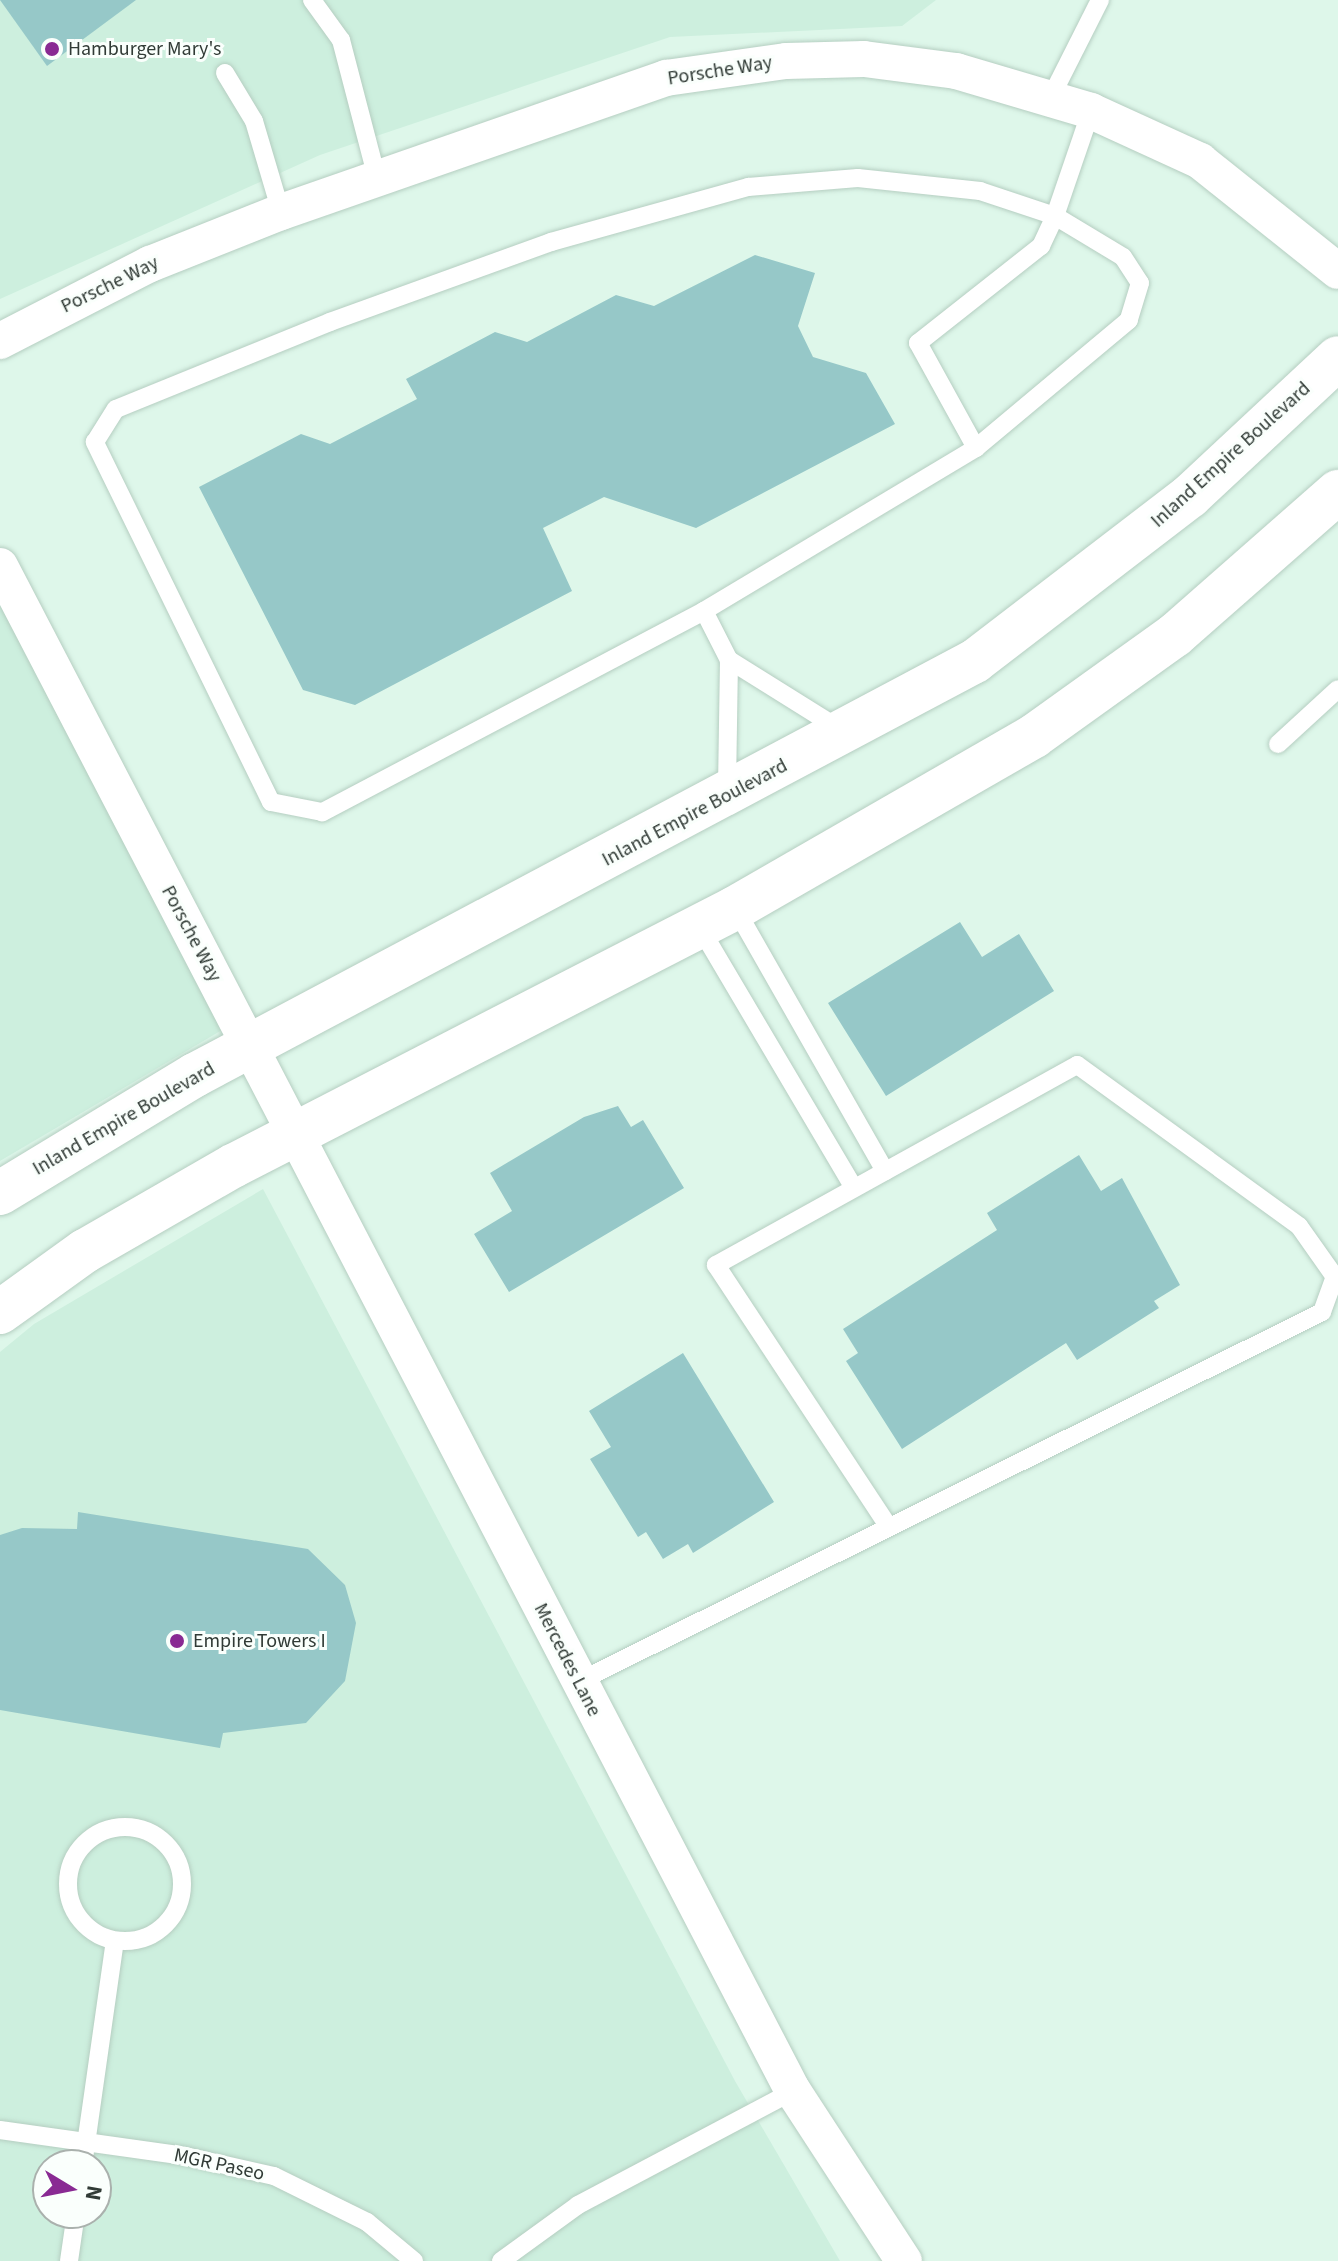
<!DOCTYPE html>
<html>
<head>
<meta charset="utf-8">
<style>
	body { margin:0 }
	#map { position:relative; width:1338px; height:2261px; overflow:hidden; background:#def7ea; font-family:"Source Sans 3",sans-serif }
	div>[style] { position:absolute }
	.built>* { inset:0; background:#cdefde }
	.building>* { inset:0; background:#96c8c8 }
	.roads { filter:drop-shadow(0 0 2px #b5cec1) drop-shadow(0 0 2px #b5cec1) }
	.service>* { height:18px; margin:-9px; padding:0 9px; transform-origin:9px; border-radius:9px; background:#fff }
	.service>.ring { margin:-9px; padding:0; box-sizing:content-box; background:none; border:18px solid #fff; border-radius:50% }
	.minor>* { height:36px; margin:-18px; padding:0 18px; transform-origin:18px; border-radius:18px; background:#fff }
	.secondary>* { height:44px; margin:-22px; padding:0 22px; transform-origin:22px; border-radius:22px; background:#fff }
	.dots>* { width:22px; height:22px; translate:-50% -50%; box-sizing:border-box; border:4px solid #fafffc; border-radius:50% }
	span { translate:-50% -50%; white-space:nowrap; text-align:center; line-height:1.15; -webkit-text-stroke:6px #fafffc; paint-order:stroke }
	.poi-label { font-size:20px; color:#313b36 }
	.left { translate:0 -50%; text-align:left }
	.street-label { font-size:20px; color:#313b36 }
	.north { position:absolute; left:32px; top:2149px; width:80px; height:80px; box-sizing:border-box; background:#fafffc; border:2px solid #aab1ad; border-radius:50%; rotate:100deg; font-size:22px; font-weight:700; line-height:32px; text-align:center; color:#313b36 }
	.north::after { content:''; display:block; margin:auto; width:28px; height:36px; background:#892a93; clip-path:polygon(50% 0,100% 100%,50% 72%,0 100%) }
</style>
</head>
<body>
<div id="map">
	<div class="built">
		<div style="clip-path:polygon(0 0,936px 0,902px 26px,670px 37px,320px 155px,0 299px)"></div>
		<div style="clip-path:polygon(0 586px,222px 1030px,0 1161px)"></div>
		<div style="clip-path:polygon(evenodd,263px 1189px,735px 2081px,840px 2261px,0 2261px,0 1352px,34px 1324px,263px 1189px,48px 2165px,96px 2165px,96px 2213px,48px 2213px,48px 2165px)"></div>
	</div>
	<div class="building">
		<div style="clip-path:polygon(0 0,136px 0,47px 66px)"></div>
		<div style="clip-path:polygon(755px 255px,815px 273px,798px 326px,813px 357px,866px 373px,895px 424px,696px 528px,604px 497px,543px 528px,572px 591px,355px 705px,303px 690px,199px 487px,301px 434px,330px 444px,417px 399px,406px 379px,495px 332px,527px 342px,616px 295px,654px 306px)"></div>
		<div style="clip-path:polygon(960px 922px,982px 957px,1019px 934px,1054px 991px,886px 1096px,828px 1003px)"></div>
		<div style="clip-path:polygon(618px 1106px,631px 1127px,643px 1120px,684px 1188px,509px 1292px,474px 1234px,512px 1211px,490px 1173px,584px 1117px)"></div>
		<div style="clip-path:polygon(1079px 1155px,1101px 1191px,1122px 1178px,1180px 1285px,1154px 1301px,1159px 1308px,1077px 1360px,1066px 1343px,902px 1449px,846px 1361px,858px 1353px,843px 1329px,997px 1230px,987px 1213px)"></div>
		<div style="clip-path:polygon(683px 1353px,774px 1502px,693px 1553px,688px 1544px,663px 1559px,646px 1532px,638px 1537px,590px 1459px,611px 1447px,589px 1411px)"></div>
		<div style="clip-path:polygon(78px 1512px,308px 1549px,345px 1585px,356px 1623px,345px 1681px,306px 1723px,223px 1733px,220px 1748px,0 1710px,0 1535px,22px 1528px,77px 1529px)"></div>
	</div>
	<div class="roads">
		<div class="service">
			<div style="left:312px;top:0;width:49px;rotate:54.1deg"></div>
			<div style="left:341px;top:40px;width:143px;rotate:75.4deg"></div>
			<div style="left:225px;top:73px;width:56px;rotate:58.9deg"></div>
			<div style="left:254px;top:121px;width:95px;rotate:73.5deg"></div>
			<div style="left:1051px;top:97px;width:109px;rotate:-63.2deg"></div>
			<div style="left:976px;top:448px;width:120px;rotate:-118.9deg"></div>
			<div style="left:918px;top:343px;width:157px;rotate:-38.3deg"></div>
			<div style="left:1041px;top:246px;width:33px;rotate:-65deg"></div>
			<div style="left:1055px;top:216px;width:79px;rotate:31.1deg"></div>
			<div style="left:1123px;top:257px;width:31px;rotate:57deg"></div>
			<div style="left:1140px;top:283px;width:39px;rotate:107deg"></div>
			<div style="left:1129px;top:320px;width:199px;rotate:140.1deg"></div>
			<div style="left:976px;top:448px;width:317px;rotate:149.1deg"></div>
			<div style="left:704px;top:611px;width:432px;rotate:152.2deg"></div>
			<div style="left:322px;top:812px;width:52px;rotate:-168.9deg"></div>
			<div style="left:271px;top:802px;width:401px;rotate:-116.1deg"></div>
			<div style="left:95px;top:442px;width:39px;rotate:-58deg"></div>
			<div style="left:116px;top:409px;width:231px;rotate:-22.1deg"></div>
			<div style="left:330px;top:322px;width:235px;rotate:-19.9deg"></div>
			<div style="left:551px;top:242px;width:205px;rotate:-15.6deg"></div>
			<div style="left:748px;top:187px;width:110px;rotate:-4.7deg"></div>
			<div style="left:858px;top:178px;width:123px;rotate:6.1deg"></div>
			<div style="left:980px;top:191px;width:79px;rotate:18.4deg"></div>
			<div style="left:1055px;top:216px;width:111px;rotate:-71.1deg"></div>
			<div style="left:704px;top:611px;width:55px;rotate:63deg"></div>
			<div style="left:729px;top:660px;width:130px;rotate:90.9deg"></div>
			<div style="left:729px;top:660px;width:132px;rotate:32deg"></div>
			<div style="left:1278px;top:744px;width:81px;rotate:-42.5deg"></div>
			<div style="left:735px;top:908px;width:303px;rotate:60.3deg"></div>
			<div style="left:699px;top:926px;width:304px;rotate:59.4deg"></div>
			<div style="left:578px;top:1682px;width:831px;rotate:-26.44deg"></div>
			<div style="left:1322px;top:1312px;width:37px;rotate:-70deg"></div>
			<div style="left:1335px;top:1277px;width:62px;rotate:-125.2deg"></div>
			<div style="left:1299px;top:1226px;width:274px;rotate:-144deg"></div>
			<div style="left:1077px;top:1065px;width:413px;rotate:151deg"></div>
			<div style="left:716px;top:1265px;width:310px;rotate:56.6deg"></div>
			<div class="ring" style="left:68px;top:1827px;width:96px;height:96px"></div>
			<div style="left:0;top:2130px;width:187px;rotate:8deg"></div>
			<div style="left:185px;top:2156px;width:91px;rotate:12.7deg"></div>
			<div style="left:274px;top:2176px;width:104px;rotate:26.3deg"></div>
			<div style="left:367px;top:2222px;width:61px;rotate:39.7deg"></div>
			<div style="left:83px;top:2165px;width:226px;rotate:-81.9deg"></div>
			<div style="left:69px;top:2261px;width:49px;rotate:-81.7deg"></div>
			<div style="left:501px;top:2261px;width:95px;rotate:-36deg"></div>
			<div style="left:578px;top:2205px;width:243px;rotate:-27.9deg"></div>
		</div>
		<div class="minor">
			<div style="left:0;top:341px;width:169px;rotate:-27.2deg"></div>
			<div style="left:150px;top:264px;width:141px;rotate:-21.7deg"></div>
			<div style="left:281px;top:212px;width:408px;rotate:-19.2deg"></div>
			<div style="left:666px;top:78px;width:121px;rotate:-8.1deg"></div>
			<div style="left:786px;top:61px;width:78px;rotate:-1.5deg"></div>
			<div style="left:864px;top:59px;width:93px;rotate:7.4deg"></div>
			<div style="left:956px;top:71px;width:141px;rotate:16.5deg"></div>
			<div style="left:1091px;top:111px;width:120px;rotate:24.6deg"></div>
			<div style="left:1200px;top:161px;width:176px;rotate:38.6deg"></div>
			<div style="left:0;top:566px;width:1719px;rotate:62.53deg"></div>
			<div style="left:793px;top:2091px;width:203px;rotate:56.9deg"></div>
		</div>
		<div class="secondary">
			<div style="left:0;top:1193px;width:228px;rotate:-31.2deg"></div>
			<div style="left:195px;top:1075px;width:883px;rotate:-27.96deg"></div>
			<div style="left:975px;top:661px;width:271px;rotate:-37.5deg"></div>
			<div style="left:1190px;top:496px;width:202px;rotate:-43deg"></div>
			<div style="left:0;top:1312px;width:105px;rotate:-35.7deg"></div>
			<div style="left:85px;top:1251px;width:171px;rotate:-29.9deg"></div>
			<div style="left:233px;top:1166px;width:564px;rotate:-27.2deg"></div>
			<div style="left:735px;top:908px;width:345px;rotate:-29.9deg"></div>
			<div style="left:1034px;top:736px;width:173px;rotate:-35.6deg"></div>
			<div style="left:1175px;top:635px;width:217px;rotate:-41.3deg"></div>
		</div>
	</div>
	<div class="dots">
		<div style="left:52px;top:49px;background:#892a93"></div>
		<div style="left:177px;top:1641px;background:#892a93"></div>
	</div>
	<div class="poi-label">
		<span class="left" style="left:68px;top:49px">Hamburger Mary's</span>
		<span class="left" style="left:193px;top:1641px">Empire Towers I</span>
	</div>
	<div class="street-label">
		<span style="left:720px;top:71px;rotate:-9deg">Porsche Way</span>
		<span style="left:110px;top:285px;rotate:-26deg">Porsche Way</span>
		<span style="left:1231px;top:455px;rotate:-42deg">Inland Empire Boulevard</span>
		<span style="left:695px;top:813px;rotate:-28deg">Inland Empire Boulevard</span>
		<span style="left:191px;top:934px;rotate:62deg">Porsche Way</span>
		<span style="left:124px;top:1119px;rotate:-30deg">Inland Empire Boulevard</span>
		<span style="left:567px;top:1660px;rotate:63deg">Mercedes Lane</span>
		<span style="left:219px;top:2165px;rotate:12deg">MGR Paseo</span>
	</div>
	<div class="north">N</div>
</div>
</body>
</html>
